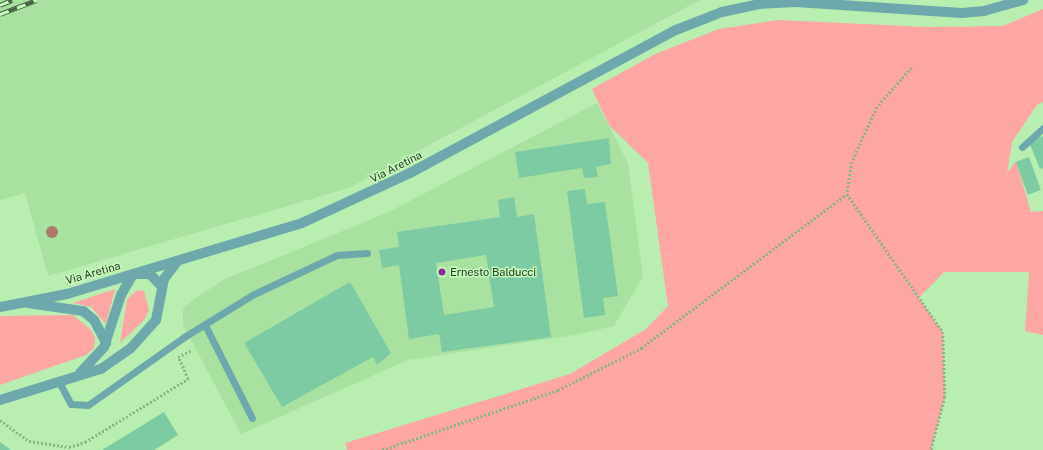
<!DOCTYPE html>
<html>
<head>
<meta charset="utf-8">
<style>
	body { margin:0 }
	#map { position:relative; width:1043px; height:450px; overflow:hidden; background:#b9eeb1; font-family:"Public Sans",sans-serif }
	div>[style] { position:absolute }
	.built>* { inset:0; background:#a9e2a0 }
	.green>* { inset:0; background:#fda6a4 }
	.building>* { inset:0; background:#7ccba3; transform-origin:0 0 }
	.path>* { height:2.5px; margin-top:-1.25px; transform-origin:0; background:repeating-linear-gradient(90deg,#8ab483 0 2px,transparent 0 4px) }
	.service>* { height:7px; margin:-3.5px; padding:0 3.5px; transform-origin:3.5px; border-radius:3.5px; background:#6da8ac }
	.minor>* { height:10px; margin:-5px; padding:0 5px; transform-origin:5px; border-radius:5px; background:#6da8ac }
	.tertiary>* { height:10px; margin:-5px; padding:0 5px; transform-origin:5px; border-radius:5px; background:#6da8ac }
	.rail>* { height:4.5px; margin-top:-2.25px; transform-origin:0; background:repeating-linear-gradient(90deg,#c6fbbe 0 9px,#466342 0 18px); box-sizing:border-box; border-block:1px solid #466342 }
	.trees>* { width:12px; height:12px; margin:-6px; border-radius:50%; background:#ab7a68 }
	.dots>* { width:11px; height:11px; translate:-50% -50%; box-sizing:border-box; border:2px solid #c6fbbe; border-radius:50% }
	span { translate:-50% -50%; white-space:nowrap; text-align:center; line-height:1.15; -webkit-text-stroke:3px #c6fbbe; paint-order:stroke }
	.street-label { font-size:11px; color:#263b23 }
	.poi-label { font-size:11px; color:#263b23 }
	.left { translate:0 -50%; text-align:left }
</style>
</head>
<body>
<div id="map">
	<div class="built">
		<div style="clip-path:polygon(0 0,700px 0,349px 188px,48px 276px,25px 193px,0 200px)"></div>
		<div style="clip-path:polygon(597px 103px,628px 163px,643px 277px,614px 326px,575px 335px,408px 360px,241px 434px,183px 325px,183px 309px,194px 299px,225px 279px,389px 212px)"></div>
	</div>
	<div class="green">
		<div style="clip-path:polygon(1043px 9px,1043px 102px,1037px 105px,1012px 142px,1007px 173px,1016px 161px,1031px 212px,1043px 211px,1043px 335px,1025px 331px,1029px 272px,944px 272px,919px 298px,943px 332px,945px 397px,931px 450px,347px 450px,345px 443px,570px 374px,646px 329px,668px 306px,648px 163px,609px 125px,592px 89px,655px 54px,719px 29px,778px 20px,927px 27px,1003px 26px)"></div>
		<div style="clip-path:polygon(115px 289px,106px 324px,91px 307px,73px 303px)"></div>
		<div style="clip-path:polygon(137px 290px,144px 291px,149px 310px,144px 320px,120px 343px,127px 300px)"></div>
		<div style="clip-path:polygon(73px 315px,90px 329px,95px 337px,94px 348px,86px 355px,0 385px,0 316px)"></div>
	</div>
	<div class="building">
		<div style="clip-path:polygon(1043px 136px,1043px 168px,1040px 169px,1029px 142px)"></div>
		<div style="clip-path:polygon(609px 138px,611px 164px,596px 167px,598px 177px,584px 178px,582px 168px,519px 178px,515px 152px)"></div>
		<div style="left:1029px;top:157px;width:35px;height:14px;rotate:70deg"></div>
		<div style="clip-path:polygon(585px 189px,587px 204px,605px 202px,618px 296px,603px 298px,605px 315px,584px 318px,567px 191px)"></div>
		<div style="clip-path:polygon(evenodd,514px 197px,517px 217px,534px 214px,551px 337px,442px 352px,439px 334px,409px 339px,399px 265px,382px 268px,379px 250px,399px 247px,397px 232px,500px 217px,498px 200px,514px 197px,486px 255px,494px 307px,444px 315px,436px 263px,486px 255px)"></div>
		<div style="clip-path:polygon(350px 282px,391px 353px,377px 365px,373px 357px,282px 407px,244px 343px)"></div>
		<div style="clip-path:polygon(164px 412px,178px 435px,154px 450px,102px 450px)"></div>
		<div style="clip-path:polygon(0 442px,11px 450px,0 450px)"></div>
	</div>
	<div class="path">
		<div style="left:912px;top:68px;width:52px;rotate:131.9deg"></div>
		<div style="left:877px;top:107px;width:60px;rotate:114.4deg"></div>
		<div style="left:852px;top:162px;width:32px;rotate:99deg"></div>
		<div style="left:847px;top:194px;width:168px;rotate:55.2deg"></div>
		<div style="left:943px;top:332px;width:65px;rotate:88.2deg"></div>
		<div style="left:945px;top:397px;width:55px;rotate:104.8deg"></div>
		<div style="left:0;top:420px;width:36px;rotate:36deg"></div>
		<div style="left:29px;top:441px;width:40px;rotate:8.5deg"></div>
		<div style="left:69px;top:447px;width:17px;rotate:-17deg"></div>
		<div style="left:85px;top:442px;width:121px;rotate:-31.5deg"></div>
		<div style="left:188px;top:379px;width:24px;rotate:-114deg"></div>
		<div style="left:178px;top:357px;width:16px;rotate:-27deg"></div>
		<div style="left:382px;top:450px;width:186px;rotate:-18.8deg"></div>
		<div style="left:558px;top:390px;width:93px;rotate:-26.8deg"></div>
		<div style="left:641px;top:348px;width:257px;rotate:-36.8deg"></div>
	</div>
	<div class="service">
		<div style="left:1022px;top:147px;width:28px;rotate:-42deg"></div>
		<div style="left:205px;top:325px;width:104px;rotate:63.2deg"></div>
		<div style="left:58px;top:380px;width:27px;rotate:62deg"></div>
		<div style="left:71px;top:404px;width:17px;rotate:3deg"></div>
		<div style="left:88px;top:405px;width:118px;rotate:-35.3deg"></div>
		<div style="left:184px;top:337px;width:82px;rotate:-31.6deg"></div>
		<div style="left:254px;top:294px;width:92px;rotate:-25.2deg"></div>
		<div style="left:337px;top:255px;width:30px;rotate:-4deg"></div>
	</div>
	<div class="minor">
		<div style="left:28px;top:303px;width:56px;rotate:8.3deg"></div>
		<div style="left:83px;top:311px;width:14px;rotate:39deg"></div>
		<div style="left:94px;top:320px;width:26px;rotate:62deg"></div>
		<div style="left:80px;top:373px;width:35px;rotate:-47deg"></div>
		<div style="left:104px;top:347px;width:55px;rotate:-71.9deg"></div>
		<div style="left:121px;top:295px;width:24px;rotate:-60deg"></div>
		<div style="left:133px;top:274px;width:17px"></div>
		<div style="left:150px;top:274px;width:16px;rotate:47deg"></div>
		<div style="left:0;top:400px;width:106px;rotate:-17.1deg"></div>
		<div style="left:101px;top:369px;width:35px;rotate:-35deg"></div>
		<div style="left:130px;top:349px;width:39px;rotate:-48deg"></div>
		<div style="left:156px;top:320px;width:42px;rotate:-79deg"></div>
		<div style="left:164px;top:279px;width:21px;rotate:-53deg"></div>
	</div>
	<div class="tertiary">
		<div style="left:0;top:307px;width:68px;rotate:-11deg"></div>
		<div style="left:67px;top:294px;width:245px;rotate:-16.8deg"></div>
		<div style="left:302px;top:223px;width:119px;rotate:-24.8deg"></div>
		<div style="left:410px;top:173px;width:302px;rotate:-28.3deg"></div>
		<div style="left:676px;top:30px;width:49px;rotate:-21.4deg"></div>
		<div style="left:722px;top:12px;width:38px;rotate:-12deg"></div>
		<div style="left:759px;top:4px;width:37px;rotate:-3deg"></div>
		<div style="left:796px;top:2px;width:166px;rotate:3.8deg"></div>
		<div style="left:962px;top:13px;width:22px;rotate:-5deg"></div>
		<div style="left:984px;top:11px;width:41px;rotate:-15.8deg"></div>
	</div>
	<div class="rail">
		<div style="left:0;top:5px;width:13px;rotate:-23deg"></div>
		<div style="left:0;top:14px;width:39px;rotate:-21deg"></div>
	</div>
	<div class="trees">
		<div style="left:52px;top:232px"></div>
	</div>
	<div class="dots">
		<div style="left:442px;top:272px;background:#882c98"></div>
	</div>
	<div class="street-label">
		<span style="left:396px;top:167px;rotate:-27deg">Via Aretina</span>
		<span style="left:93px;top:273px;rotate:-16deg">Via Aretina</span>
	</div>
	<div class="poi-label">
		<span class="left" style="left:450px;top:272px">Ernesto Balducci</span>
	</div>
</div>
</body>
</html>
